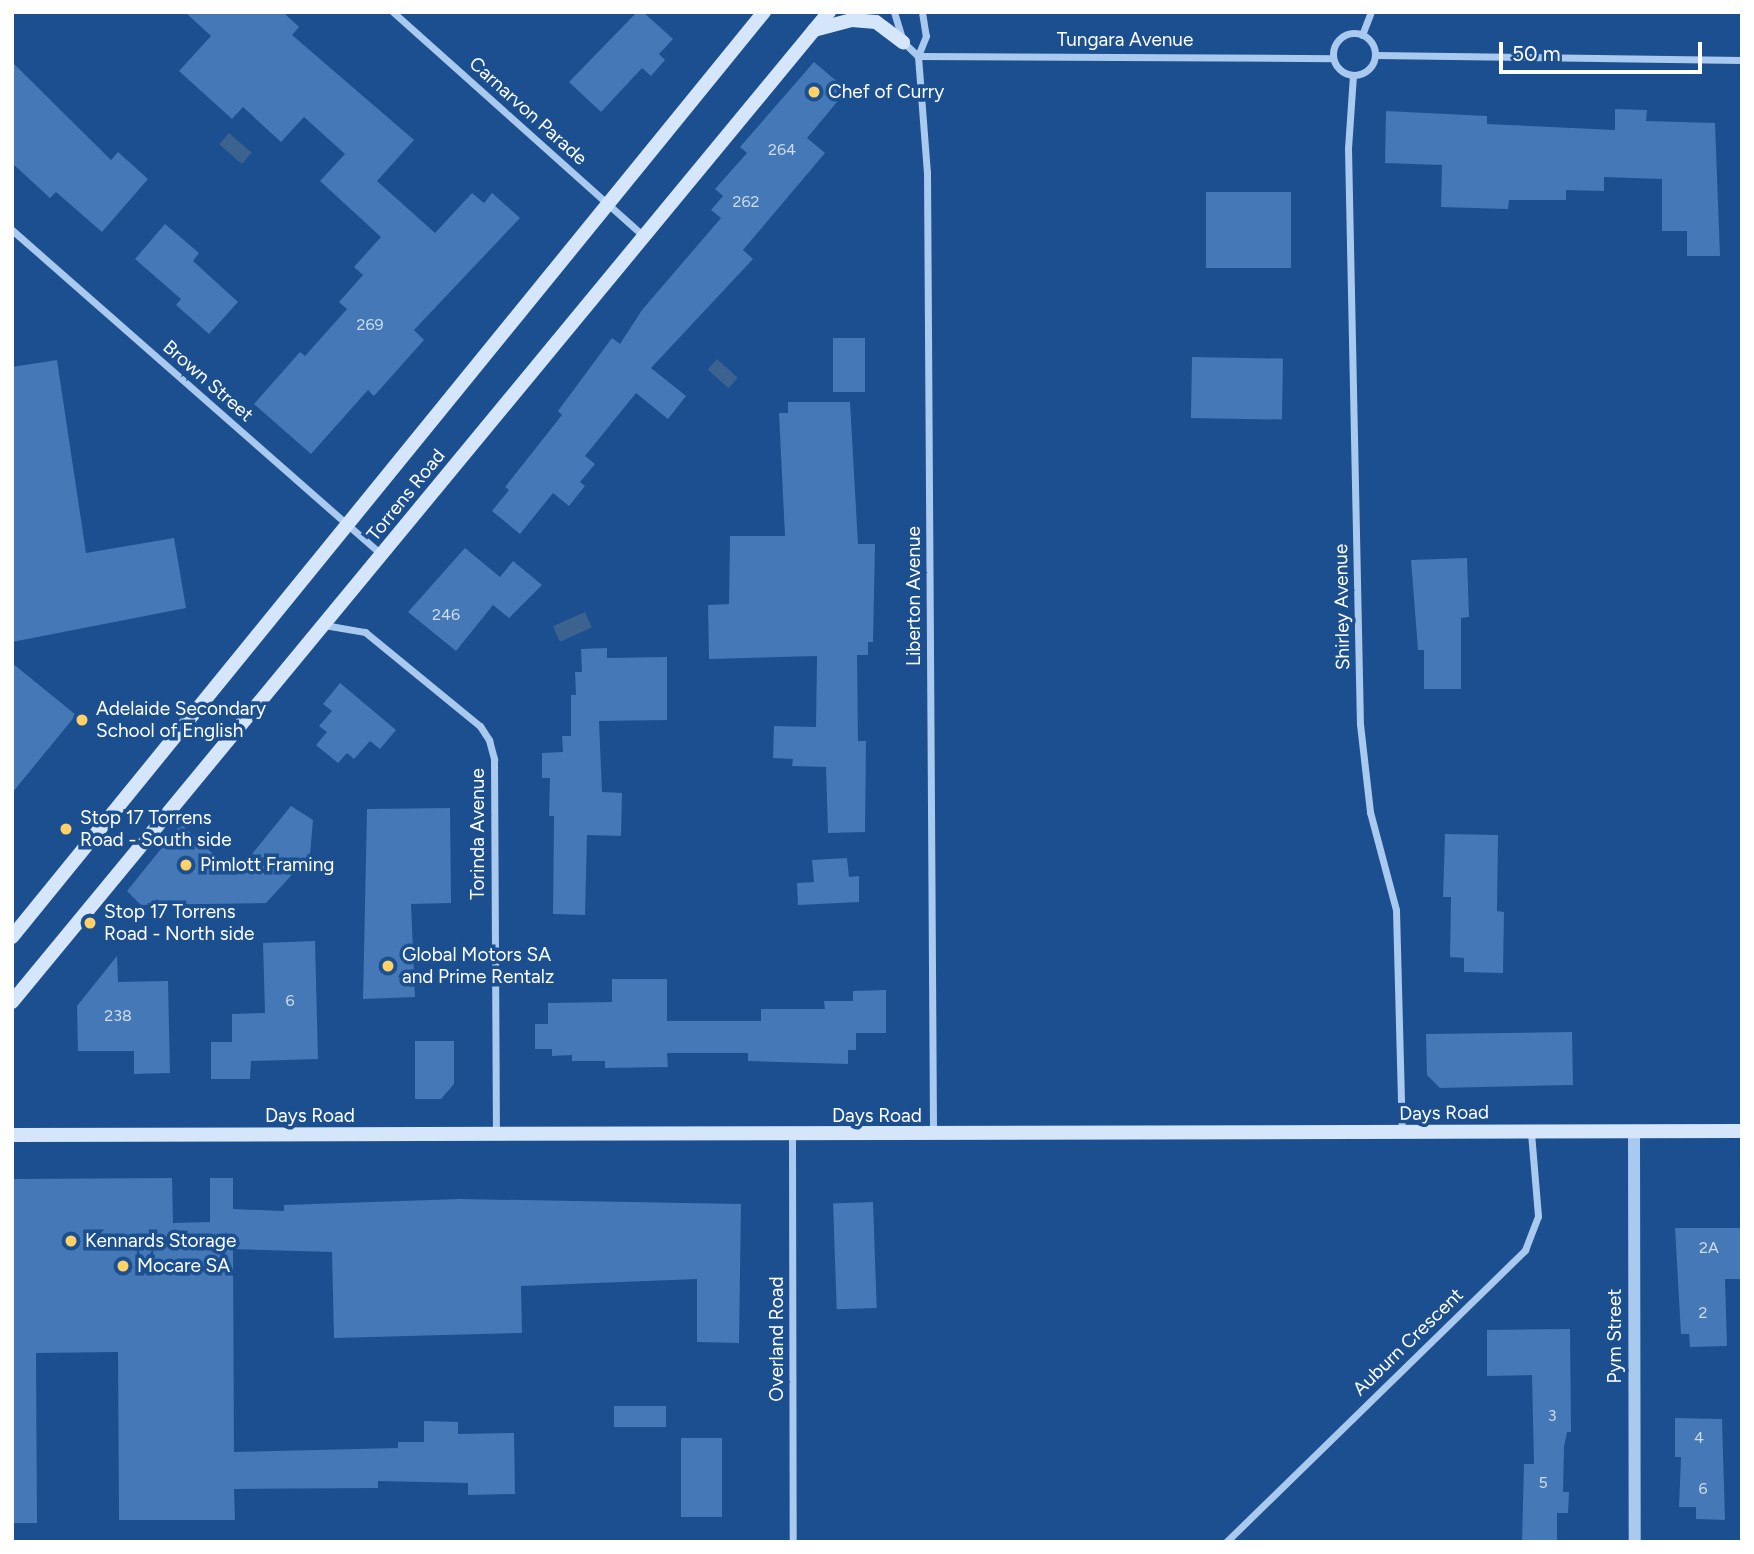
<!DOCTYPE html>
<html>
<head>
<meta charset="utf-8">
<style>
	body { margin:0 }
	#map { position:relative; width:1754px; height:1554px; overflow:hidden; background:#1b4f8f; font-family:Figtree,sans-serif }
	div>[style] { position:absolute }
	.water>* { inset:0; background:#3c6290; transform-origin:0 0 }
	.building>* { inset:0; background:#4478b7; transform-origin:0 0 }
	.minor>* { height:7px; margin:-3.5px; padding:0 3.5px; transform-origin:3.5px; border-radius:3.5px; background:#a9c9ee }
	.minor>.ring { margin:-3.5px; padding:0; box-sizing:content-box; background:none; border:7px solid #a9c9ee; border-radius:50% }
	.tertiary>* { height:12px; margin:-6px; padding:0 6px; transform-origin:6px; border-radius:6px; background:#a9c9ee }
	.secondary>* { height:14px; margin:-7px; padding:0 7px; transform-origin:7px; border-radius:7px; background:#d6e6fa }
	.dots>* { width:19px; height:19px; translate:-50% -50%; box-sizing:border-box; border:4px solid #1b4f8f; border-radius:50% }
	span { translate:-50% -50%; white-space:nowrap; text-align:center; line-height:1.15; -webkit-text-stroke:7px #1b4f8f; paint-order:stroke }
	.number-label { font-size:16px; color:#d0dded }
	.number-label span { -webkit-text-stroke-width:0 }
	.street-label { font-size:19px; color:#fff }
	.poi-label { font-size:19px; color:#fff }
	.left { translate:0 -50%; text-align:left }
	.frame { position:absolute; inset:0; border:14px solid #fff; pointer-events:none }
	.scale { position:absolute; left:1499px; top:42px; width:203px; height:32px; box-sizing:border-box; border:4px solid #fff; border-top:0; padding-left:9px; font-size:21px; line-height:24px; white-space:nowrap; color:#fff; -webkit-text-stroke:5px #1b4f8f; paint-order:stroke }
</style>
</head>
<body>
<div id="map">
	<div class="water">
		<div style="left:229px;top:133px;width:30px;height:15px;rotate:41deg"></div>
		<div style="left:717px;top:359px;width:28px;height:14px;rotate:42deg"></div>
		<div style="left:585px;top:612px;width:17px;height:35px;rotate:66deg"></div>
	</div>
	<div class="building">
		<div style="clip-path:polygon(185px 12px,283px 12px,299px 27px,292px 35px,414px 140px,377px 181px,435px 233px,472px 193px,484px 203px,492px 193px,520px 218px,414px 330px,424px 340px,374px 396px,368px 390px,311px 454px,254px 404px,300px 352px,305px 356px,347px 309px,339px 302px,363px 275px,354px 267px,381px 237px,320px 181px,345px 154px,304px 117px,281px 142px,243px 107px,232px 119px,179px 71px,211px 36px)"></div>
		<div style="clip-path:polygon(637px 12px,643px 12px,673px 39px,659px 54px,665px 60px,651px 76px,642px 68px,601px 112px,569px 82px)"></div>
		<div style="clip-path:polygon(12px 62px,111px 160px,118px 152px,148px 179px,102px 232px,56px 192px,50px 198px,12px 163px)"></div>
		<div style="clip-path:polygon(814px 62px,847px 90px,807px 138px,825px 153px,743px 250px,753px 259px,651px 368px,686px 396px,668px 419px,636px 393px,585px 456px,595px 464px,580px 482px,585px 486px,569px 506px,553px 493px,520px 534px,492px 511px,509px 490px,505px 487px,562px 415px,558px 411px,612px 338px,620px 344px,642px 310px,721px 218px,711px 210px,723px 196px,715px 189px,747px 153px,740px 147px)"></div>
		<div style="clip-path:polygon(1615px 109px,1647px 110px,1646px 121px,1715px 123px,1720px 256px,1687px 256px,1687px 231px,1662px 231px,1662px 179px,1604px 177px,1604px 191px,1566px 190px,1566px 200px,1509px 200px,1508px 209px,1441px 207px,1442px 165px,1385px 163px,1386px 111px,1487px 116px,1487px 124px,1615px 130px)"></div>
		<div style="left:1206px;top:192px;width:85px;height:76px"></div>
		<div style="clip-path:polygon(165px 224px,199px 253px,193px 261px,238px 302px,209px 334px,176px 305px,181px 299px,135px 259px)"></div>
		<div style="left:833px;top:338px;width:32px;height:54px"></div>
		<div style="left:1192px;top:357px;width:91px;height:61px;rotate:1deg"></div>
		<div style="clip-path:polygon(57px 360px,86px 553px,174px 538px,186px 608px,12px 642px,12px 367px)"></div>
		<div style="clip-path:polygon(788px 402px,850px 402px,858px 544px,875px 544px,873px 642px,868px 642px,868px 655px,857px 655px,858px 741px,866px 741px,865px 832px,828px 833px,826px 767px,792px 766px,793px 759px,773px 758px,774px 726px,816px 727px,817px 656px,709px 659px,708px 605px,729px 604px,730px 536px,785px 536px,779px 413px,788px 413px)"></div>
		<div style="clip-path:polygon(465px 548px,500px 577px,513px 561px,542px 585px,509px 618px,493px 605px,456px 651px,408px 612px)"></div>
		<div style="clip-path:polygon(1467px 558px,1469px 617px,1461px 618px,1461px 689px,1424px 689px,1424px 650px,1418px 650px,1411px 560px)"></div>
		<div style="clip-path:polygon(607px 648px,607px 658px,667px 657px,667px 720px,599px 721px,602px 792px,622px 793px,621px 836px,587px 835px,585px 915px,553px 914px,554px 816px,549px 816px,550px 778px,542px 778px,542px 753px,563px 752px,562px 736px,571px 736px,571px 695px,576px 695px,575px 672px,582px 672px,581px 649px)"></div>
		<div style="clip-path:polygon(12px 663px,76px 715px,12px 793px)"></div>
		<div style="clip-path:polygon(340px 683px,396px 730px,380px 749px,370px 741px,354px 759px,347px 753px,338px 763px,316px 745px,327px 732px,319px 726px,332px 711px,323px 704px)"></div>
		<div style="clip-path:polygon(291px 806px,313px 820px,310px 855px,266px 903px,141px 905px,127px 891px,181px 824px,235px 875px)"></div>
		<div style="clip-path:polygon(450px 808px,451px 903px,411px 904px,415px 997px,363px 999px,367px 809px)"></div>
		<div style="clip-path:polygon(1445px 834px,1498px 835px,1497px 911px,1504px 912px,1503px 973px,1464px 972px,1464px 958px,1450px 957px,1451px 897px,1443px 897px)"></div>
		<div style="clip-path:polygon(847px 858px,849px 877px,859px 876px,859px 902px,798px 905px,797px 883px,814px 882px,812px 860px)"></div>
		<div style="clip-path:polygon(315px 941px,318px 1059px,251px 1061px,250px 1079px,211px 1079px,211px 1042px,232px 1042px,232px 1014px,265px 1013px,263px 943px)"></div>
		<div style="clip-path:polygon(117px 956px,118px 982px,168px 981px,170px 1073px,134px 1074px,134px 1051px,78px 1051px,77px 1006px)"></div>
		<div style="clip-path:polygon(612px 979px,667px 979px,667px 1021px,761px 1021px,761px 1009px,825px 1009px,824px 1001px,853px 1001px,853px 991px,886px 990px,886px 1033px,856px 1033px,856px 1050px,848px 1050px,848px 1064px,748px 1061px,748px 1053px,667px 1053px,668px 1067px,605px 1068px,605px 1061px,572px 1061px,572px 1055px,552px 1056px,552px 1049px,535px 1049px,535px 1024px,548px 1024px,548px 1003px,612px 1002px)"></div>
		<div style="clip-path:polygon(1572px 1032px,1573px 1085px,1440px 1088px,1427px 1075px,1426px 1034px)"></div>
		<div style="clip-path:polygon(415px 1041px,454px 1041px,454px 1084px,441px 1099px,415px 1099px)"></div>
		<div style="clip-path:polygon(172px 1178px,173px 1223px,210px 1222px,210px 1178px,233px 1178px,233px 1209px,284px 1211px,284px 1205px,460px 1199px,741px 1204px,739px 1343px,697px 1342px,697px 1279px,521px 1286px,522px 1333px,334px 1338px,332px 1252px,233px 1249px,234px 1452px,398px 1448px,398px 1442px,424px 1442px,424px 1421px,458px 1422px,458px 1434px,514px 1433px,515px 1494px,468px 1495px,468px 1483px,378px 1481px,378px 1488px,234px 1489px,235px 1520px,119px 1520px,118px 1352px,36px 1353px,37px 1523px,12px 1523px,12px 1179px)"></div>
		<div style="left:873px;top:1202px;width:106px;height:40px;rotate:88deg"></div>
		<div style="clip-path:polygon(1675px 1228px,1742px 1228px,1742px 1279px,1725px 1279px,1727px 1346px,1690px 1347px,1689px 1334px,1681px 1334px)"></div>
		<div style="clip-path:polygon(1570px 1329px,1571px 1432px,1567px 1432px,1564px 1447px,1563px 1492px,1569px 1492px,1568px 1513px,1557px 1513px,1557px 1542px,1522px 1542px,1524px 1464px,1534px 1464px,1532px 1375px,1487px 1376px,1487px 1330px)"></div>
		<div style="left:614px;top:1406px;width:52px;height:21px"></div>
		<div style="clip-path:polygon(1675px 1418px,1722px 1419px,1725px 1520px,1696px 1519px,1696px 1507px,1679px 1507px,1681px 1457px,1675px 1457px)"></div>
		<div style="left:681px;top:1438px;width:41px;height:79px"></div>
	</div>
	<div class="minor">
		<div style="left:393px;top:12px;width:334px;rotate:41.8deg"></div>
		<div style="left:894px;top:12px;width:31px;rotate:73deg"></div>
		<div style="left:903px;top:42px;width:21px;rotate:43deg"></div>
		<div style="left:922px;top:12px;width:24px;rotate:81deg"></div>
		<div style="left:926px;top:36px;width:22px;rotate:112deg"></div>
		<div style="left:918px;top:56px;width:116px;rotate:85.6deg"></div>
		<div style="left:927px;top:172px;width:961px;rotate:89.64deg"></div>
		<div class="ring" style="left:1333px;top:33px;width:35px;height:35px"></div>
		<div style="left:1362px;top:35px;width:25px;rotate:-69deg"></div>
		<div style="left:1375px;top:55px;width:367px;rotate:0.8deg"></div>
		<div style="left:918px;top:56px;width:415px;rotate:0.3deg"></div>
		<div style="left:1353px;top:75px;width:73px;rotate:93.9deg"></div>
		<div style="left:1348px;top:148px;width:576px;rotate:88.81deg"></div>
		<div style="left:1360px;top:724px;width:89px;rotate:83.5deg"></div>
		<div style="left:1370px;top:812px;width:101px;rotate:75.1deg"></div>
		<div style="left:1396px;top:910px;width:222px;rotate:88.5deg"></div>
		<div style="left:12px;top:230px;width:492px;rotate:41.3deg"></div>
		<div style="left:324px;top:625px;width:42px;rotate:9.7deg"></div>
		<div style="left:365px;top:632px;width:149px;rotate:39.3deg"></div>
		<div style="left:480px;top:726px;width:17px;rotate:57deg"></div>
		<div style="left:489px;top:740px;width:20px;rotate:75deg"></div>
		<div style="left:494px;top:759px;width:376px;rotate:89.7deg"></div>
		<div style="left:792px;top:1136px;width:406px;rotate:89.9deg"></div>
		<div style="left:1226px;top:1542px;width:418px;rotate:-44.3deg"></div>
		<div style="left:1525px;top:1250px;width:36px;rotate:-69deg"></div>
		<div style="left:1538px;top:1216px;width:84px;rotate:-94.8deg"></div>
	</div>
	<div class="tertiary">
		<div style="left:1634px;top:1131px;width:411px;rotate:89.9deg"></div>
	</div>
	<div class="secondary">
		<div style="left:814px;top:30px;width:39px;rotate:-15deg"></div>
		<div style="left:852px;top:20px;width:24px;rotate:5deg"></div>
		<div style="left:876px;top:22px;width:34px;rotate:37deg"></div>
		<div style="left:12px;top:937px;width:1192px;rotate:-50.89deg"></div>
		<div style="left:12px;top:1002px;width:1284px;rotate:-50.47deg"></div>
		<div style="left:12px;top:1135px;width:1730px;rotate:-0.13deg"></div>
	</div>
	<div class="dots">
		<div style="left:814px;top:92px;background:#ffd166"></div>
		<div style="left:82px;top:720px;background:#ffd166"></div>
		<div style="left:66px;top:829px;background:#ffd166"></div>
		<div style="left:186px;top:865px;background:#ffd166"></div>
		<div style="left:90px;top:923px;background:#ffd166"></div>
		<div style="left:388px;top:966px;background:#ffd166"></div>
		<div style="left:71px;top:1241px;background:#ffd166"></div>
		<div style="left:123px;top:1266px;background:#ffd166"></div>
	</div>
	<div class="number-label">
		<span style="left:782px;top:150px">264</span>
		<span style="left:746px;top:202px">262</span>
		<span style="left:370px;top:325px">269</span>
		<span style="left:446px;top:615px">246</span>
		<span style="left:290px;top:1001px">6</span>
		<span style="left:118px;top:1016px">238</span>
		<span style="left:1709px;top:1248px">2A</span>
		<span style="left:1703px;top:1313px">2</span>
		<span style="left:1552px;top:1416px">3</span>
		<span style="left:1699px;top:1438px">4</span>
		<span style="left:1543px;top:1483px">5</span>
		<span style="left:1703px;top:1489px">6</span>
	</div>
	<div class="street-label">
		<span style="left:1125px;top:40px">Tungara Avenue</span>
		<span style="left:528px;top:111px;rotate:42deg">Carnarvon Parade</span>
		<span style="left:208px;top:381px;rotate:41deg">Brown Street</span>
		<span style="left:406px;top:495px;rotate:-51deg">Torrens Road</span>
		<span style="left:914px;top:596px;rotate:-90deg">Liberton Avenue</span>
		<span style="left:1342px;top:607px;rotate:-91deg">Shirley Avenue</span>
		<span style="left:478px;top:834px;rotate:-90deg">Torinda Avenue</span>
		<span style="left:1444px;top:1113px;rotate:-1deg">Days Road</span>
		<span style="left:310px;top:1116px">Days Road</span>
		<span style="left:877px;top:1116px">Days Road</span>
		<span style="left:1615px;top:1336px;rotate:-90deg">Pym Street</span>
		<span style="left:777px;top:1339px;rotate:-90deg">Overland Road</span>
		<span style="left:1408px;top:1342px;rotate:-44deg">Auburn Crescent</span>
	</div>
	<div class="poi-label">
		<span class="left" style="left:828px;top:92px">Chef of Curry</span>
		<span class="left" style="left:96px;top:720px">Adelaide Secondary<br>School of English</span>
		<span class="left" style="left:80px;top:829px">Stop 17 Torrens<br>Road - South side</span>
		<span class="left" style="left:200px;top:865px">Pimlott Framing</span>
		<span class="left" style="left:104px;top:923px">Stop 17 Torrens<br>Road - North side</span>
		<span class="left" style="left:402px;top:966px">Global Motors SA<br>and Prime Rentalz</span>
		<span class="left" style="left:85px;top:1241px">Kennards Storage</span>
		<span class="left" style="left:137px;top:1266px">Mocare SA</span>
	</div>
	<div class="frame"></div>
	<div class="scale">50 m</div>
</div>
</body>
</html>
